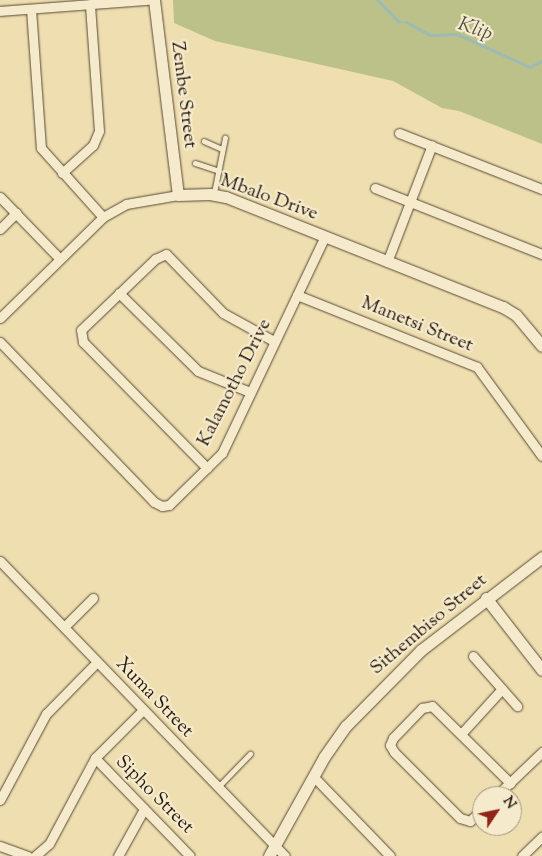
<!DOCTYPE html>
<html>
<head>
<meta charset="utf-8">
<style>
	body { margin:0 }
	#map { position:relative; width:542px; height:856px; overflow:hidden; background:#efdfb0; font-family:"Sorts Mill Goudy",serif }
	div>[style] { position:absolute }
	.green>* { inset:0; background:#bcc189 }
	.stream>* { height:2.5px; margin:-1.25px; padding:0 1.25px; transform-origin:1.25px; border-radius:1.25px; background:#9cbbb4 }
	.roads { filter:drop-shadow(0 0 1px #584936) drop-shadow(0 0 1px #584936) }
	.service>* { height:4.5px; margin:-2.25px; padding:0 2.25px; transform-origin:2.25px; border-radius:2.25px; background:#f5eacc }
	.minor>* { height:9px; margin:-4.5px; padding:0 4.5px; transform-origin:4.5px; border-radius:4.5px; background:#f5eacc }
	.tertiary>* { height:11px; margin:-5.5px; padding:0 5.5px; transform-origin:5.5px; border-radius:5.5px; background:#f5eacc }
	span { translate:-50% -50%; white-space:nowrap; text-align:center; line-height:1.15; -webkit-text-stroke:4.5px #f5eacc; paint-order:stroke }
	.street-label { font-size:19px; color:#25170d }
	.water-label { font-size:20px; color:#4f5047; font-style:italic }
	.north { position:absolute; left:472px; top:786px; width:50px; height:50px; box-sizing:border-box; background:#f5eacc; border:1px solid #a29680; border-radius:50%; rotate:56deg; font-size:14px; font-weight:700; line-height:20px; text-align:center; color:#25170d }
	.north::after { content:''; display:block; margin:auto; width:18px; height:22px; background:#8f2418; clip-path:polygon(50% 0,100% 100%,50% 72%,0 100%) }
</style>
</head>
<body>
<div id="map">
	<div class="green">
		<div style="clip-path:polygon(173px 0,542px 0,542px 144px,459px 111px,442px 108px,393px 81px,215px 41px,174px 23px)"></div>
	</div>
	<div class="stream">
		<div style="left:378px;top:0;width:30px;rotate:46deg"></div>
		<div style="left:399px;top:22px;width:8px"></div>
		<div style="left:407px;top:22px;width:26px;rotate:29deg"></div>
		<div style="left:430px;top:35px;width:27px;rotate:-2deg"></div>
		<div style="left:457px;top:34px;width:80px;rotate:24.3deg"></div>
		<div style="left:530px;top:67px;width:13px;rotate:-27deg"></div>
	</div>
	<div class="roads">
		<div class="service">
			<div style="left:204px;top:141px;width:20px;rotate:24deg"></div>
			<div style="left:195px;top:163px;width:25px;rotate:18deg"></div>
			<div style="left:214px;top:193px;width:56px;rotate:-78.7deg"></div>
			<div style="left:218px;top:787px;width:46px;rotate:-45.9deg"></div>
		</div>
		<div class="minor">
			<div style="left:31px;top:9px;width:139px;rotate:85.9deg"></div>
			<div style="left:41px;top:148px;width:93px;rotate:48.1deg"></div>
			<div style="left:0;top:11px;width:148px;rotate:-4.3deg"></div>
			<div style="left:399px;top:133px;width:154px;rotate:21.4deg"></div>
			<div style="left:62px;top:173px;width:42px;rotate:-42.1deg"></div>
			<div style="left:93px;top:145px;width:15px;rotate:-67deg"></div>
			<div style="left:99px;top:131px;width:127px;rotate:-94.1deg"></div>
			<div style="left:375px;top:188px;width:180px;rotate:21.6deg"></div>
			<div style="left:0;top:197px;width:86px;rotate:45.9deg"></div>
			<div style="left:0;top:229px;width:23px;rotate:-45deg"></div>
			<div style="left:387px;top:262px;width:125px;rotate:-69deg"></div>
			<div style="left:119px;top:293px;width:111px;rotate:44.6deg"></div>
			<div style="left:198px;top:371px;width:56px;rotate:22deg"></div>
			<div style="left:297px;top:295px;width:194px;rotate:21.8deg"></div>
			<div style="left:477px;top:367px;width:110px;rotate:53.9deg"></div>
			<div style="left:0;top:318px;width:144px;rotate:-44.4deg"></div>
			<div style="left:103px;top:217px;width:26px;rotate:-29deg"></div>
			<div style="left:126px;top:204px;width:53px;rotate:-9.8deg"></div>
			<div style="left:0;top:342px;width:222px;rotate:46.1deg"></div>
			<div style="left:154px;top:502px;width:9px;rotate:27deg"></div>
			<div style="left:162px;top:506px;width:7px;rotate:-8deg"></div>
			<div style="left:169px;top:505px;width:74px;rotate:-44.5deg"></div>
			<div style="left:222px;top:453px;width:240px;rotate:-64.6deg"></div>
			<div style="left:207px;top:468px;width:177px;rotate:-134.5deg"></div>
			<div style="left:83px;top:342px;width:12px;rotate:-99deg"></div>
			<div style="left:81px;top:330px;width:103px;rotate:-43.8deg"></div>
			<div style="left:155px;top:259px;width:12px;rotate:-24deg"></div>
			<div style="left:166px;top:254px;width:82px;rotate:46deg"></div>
			<div style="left:223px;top:313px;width:58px;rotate:28.8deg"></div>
			<div style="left:0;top:561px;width:410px;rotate:46deg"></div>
			<div style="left:64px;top:627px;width:41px;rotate:-45deg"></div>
			<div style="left:473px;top:656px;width:67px;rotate:48.7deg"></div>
			<div style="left:461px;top:734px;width:61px;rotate:-47.7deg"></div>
			<div style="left:95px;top:758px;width:136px;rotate:45.9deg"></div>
			<div style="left:313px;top:776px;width:111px;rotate:46.1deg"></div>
			<div style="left:496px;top:796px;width:64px;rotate:-43.7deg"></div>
			<div style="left:0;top:800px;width:98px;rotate:-61.9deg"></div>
			<div style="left:46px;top:714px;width:73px;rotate:-45.6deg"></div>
			<div style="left:482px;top:809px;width:17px;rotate:135deg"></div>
			<div style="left:470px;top:821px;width:10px;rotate:-163deg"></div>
			<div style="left:460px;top:818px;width:93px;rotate:-135deg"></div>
			<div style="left:394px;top:752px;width:8px;rotate:-120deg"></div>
			<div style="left:390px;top:745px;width:8px;rotate:-67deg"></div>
			<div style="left:393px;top:738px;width:42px;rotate:-46deg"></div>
			<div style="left:422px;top:708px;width:10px;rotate:-11deg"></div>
			<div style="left:432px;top:706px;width:110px;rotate:44.6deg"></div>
			<div style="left:0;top:846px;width:30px;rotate:20deg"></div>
			<div style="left:35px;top:856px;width:18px;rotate:-41deg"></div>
			<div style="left:49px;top:844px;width:98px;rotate:-61.9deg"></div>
			<div style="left:95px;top:758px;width:68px;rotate:-45deg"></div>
			<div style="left:118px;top:856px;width:54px;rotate:-61deg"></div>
			<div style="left:522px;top:856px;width:28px;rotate:-44deg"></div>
		</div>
		<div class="tertiary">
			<div style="left:154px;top:0;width:196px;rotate:83deg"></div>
			<div style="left:178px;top:195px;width:32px;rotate:-2deg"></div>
			<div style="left:210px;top:194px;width:16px;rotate:11deg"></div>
			<div style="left:226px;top:197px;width:298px;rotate:21.7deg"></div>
			<div style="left:503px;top:307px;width:15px;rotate:32deg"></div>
			<div style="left:516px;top:315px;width:40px;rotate:50deg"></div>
			<div style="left:486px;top:598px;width:91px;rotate:52.1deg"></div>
			<div style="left:269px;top:856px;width:113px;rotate:-60.9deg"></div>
			<div style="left:324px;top:757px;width:38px;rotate:-55deg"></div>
			<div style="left:346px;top:726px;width:107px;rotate:-45.4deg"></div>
			<div style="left:421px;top:650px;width:153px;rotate:-37.5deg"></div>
		</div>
	</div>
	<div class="street-label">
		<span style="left:183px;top:95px;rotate:83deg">Zembe Street</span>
		<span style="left:269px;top:198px;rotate:20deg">Mbalo Drive</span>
		<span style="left:417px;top:325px;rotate:22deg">Manetsi Street</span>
		<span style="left:235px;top:383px;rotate:-63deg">Kalamotho Drive</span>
		<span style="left:429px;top:625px;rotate:-40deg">Sithembiso Street</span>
		<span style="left:154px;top:698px;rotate:46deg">Xuma Street</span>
		<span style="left:154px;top:795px;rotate:45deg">Sipho Street</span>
	</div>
	<div class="water-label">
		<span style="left:475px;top:30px;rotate:19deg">Klip</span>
	</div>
	<div class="north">N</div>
</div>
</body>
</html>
